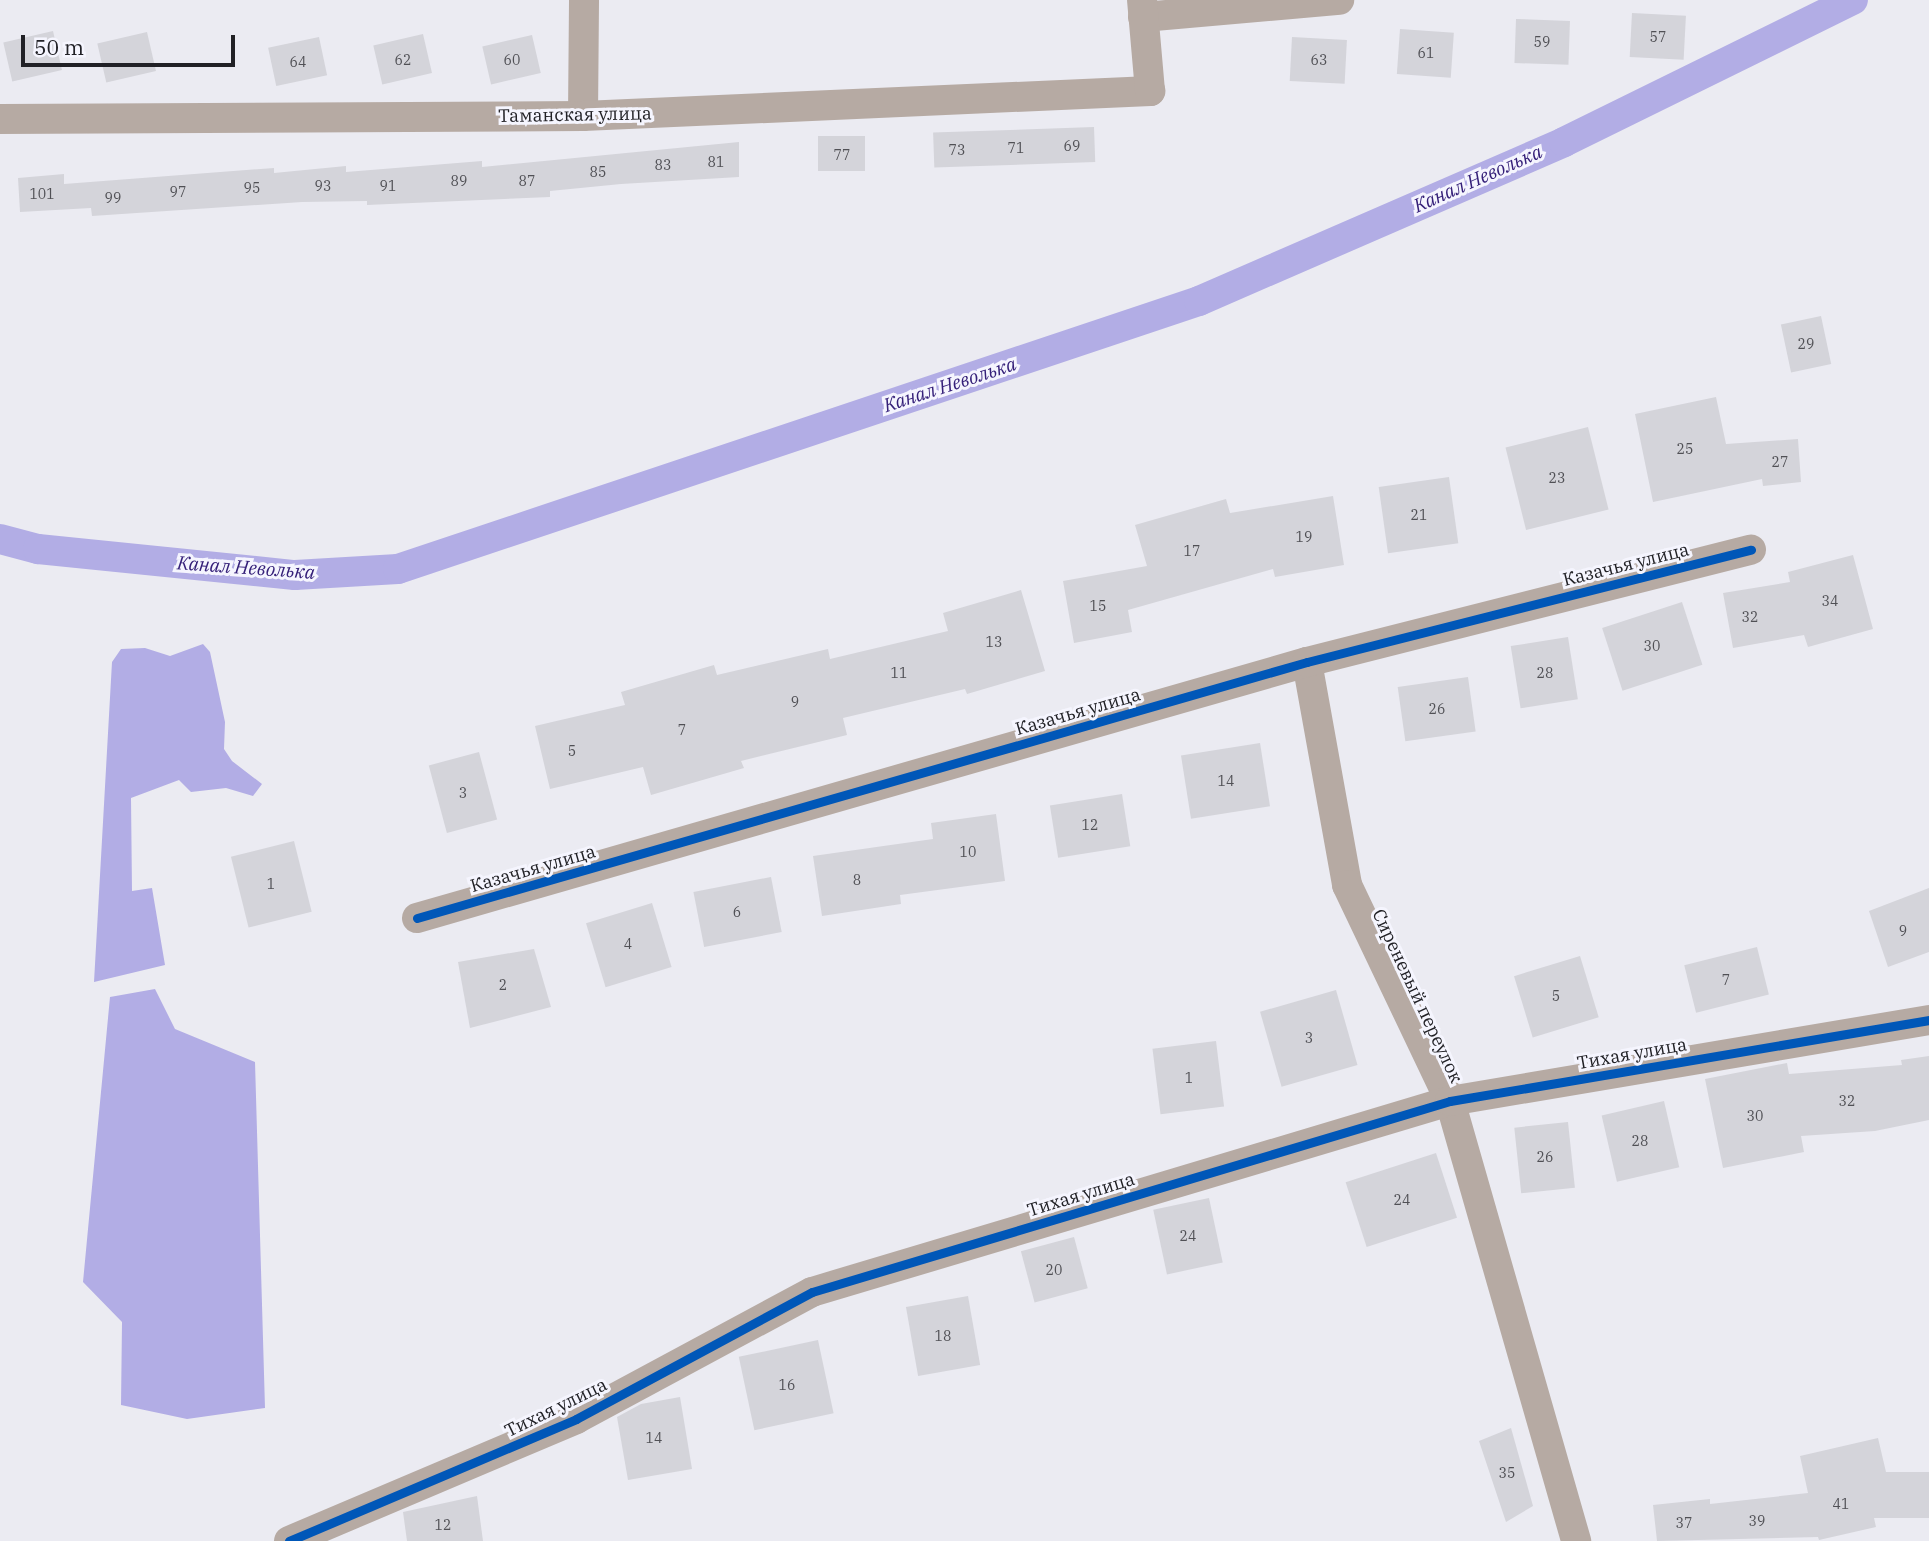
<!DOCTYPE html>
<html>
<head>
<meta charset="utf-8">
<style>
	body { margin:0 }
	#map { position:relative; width:1929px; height:1541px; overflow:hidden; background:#ebebf2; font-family:"IBM Plex Serif",serif }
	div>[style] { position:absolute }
	.water>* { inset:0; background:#b2ade5 }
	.canal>* { height:30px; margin:-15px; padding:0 15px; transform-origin:15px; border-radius:15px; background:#b2ade5 }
	.building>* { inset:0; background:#d4d4da; transform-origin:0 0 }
	.street>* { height:30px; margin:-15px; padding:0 15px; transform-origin:15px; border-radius:15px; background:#b6aaa3 }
	.cycleway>* { height:9px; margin:-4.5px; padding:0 4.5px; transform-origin:4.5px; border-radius:4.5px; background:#0057b8 }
	span { translate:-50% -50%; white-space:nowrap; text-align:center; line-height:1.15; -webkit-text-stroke:6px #f5f5fe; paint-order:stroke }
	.number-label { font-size:14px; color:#505055 }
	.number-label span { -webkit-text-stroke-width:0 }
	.street-label { font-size:18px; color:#212126 }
	.water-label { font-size:19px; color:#352079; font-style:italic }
	.scale { position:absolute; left:21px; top:35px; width:214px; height:32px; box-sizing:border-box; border:4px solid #212126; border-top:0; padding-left:9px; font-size:21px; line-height:24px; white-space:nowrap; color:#212126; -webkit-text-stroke:5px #f5f5fe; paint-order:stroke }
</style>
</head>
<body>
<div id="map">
	<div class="water">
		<div style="clip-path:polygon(203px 644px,210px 652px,225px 722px,224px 749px,232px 761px,262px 784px,253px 796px,226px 788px,191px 792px,179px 780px,131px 798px,132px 891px,152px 888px,165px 965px,94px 982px,112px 662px,121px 649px,145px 648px,170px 656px)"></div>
		<div style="clip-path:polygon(155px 989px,175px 1029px,255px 1062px,265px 1408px,187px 1419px,121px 1405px,122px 1322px,83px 1282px,110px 997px)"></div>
	</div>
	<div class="canal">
		<div style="left:0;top:539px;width:39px;rotate:15deg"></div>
		<div style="left:38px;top:549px;width:258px;rotate:5.8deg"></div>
		<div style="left:295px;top:575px;width:103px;rotate:-3.3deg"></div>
		<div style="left:398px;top:569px;width:845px;rotate:-18.5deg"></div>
		<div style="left:1199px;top:301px;width:398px;rotate:-23.5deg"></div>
		<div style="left:1564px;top:142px;width:322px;rotate:-26.2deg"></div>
	</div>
	<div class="building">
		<div style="left:1632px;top:13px;width:54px;height:44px;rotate:3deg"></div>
		<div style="left:1516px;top:19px;width:54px;height:44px;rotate:2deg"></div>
		<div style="left:1400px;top:29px;width:54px;height:45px;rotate:4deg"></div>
		<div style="left:53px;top:31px;width:40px;height:51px;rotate:77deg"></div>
		<div style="left:147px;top:32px;width:40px;height:51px;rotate:77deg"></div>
		<div style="left:423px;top:34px;width:40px;height:51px;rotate:77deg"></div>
		<div style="left:532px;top:35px;width:39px;height:51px;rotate:77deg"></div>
		<div style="left:319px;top:37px;width:39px;height:52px;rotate:78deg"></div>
		<div style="left:1292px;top:37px;width:55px;height:44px;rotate:3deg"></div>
		<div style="left:1094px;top:127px;width:35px;height:161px;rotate:88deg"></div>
		<div style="left:865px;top:136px;width:35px;height:47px;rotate:90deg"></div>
		<div style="clip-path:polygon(739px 142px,739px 177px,621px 184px,550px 191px,550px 197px,367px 205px,367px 201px,302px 202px,92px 216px,91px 208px,20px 212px,18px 178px,64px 174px,64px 184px,274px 168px,274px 173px,346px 166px,346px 172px,482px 161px,482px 167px)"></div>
		<div style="left:1821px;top:316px;width:49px;height:41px;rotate:78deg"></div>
		<div style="clip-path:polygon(1716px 397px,1726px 444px,1798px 439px,1801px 482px,1763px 486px,1762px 479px,1653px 502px,1635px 414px)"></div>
		<div style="left:1588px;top:427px;width:85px;height:85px;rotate:76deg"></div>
		<div style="left:1449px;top:477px;width:67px;height:71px;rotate:82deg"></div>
		<div style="clip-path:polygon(1333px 496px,1344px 565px,1275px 577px,1273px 569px,1128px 610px,1132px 632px,1074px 643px,1063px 581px,1147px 566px,1135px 525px,1226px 499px,1230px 513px)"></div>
		<div style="clip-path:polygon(1853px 555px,1873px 629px,1808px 647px,1804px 635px,1733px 648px,1723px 593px,1790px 582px,1788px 572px)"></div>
		<div style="clip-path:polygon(1021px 590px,1045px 671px,967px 694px,965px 689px,843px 718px,847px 735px,741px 761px,744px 768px,651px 795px,643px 767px,550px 789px,535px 726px,625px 705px,621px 692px,714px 665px,717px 675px,828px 649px,830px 659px,948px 631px,943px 613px)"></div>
		<div style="left:1682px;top:602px;width:66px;height:84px;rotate:72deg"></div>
		<div style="left:1568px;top:637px;width:63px;height:58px;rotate:81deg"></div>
		<div style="left:1468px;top:677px;width:55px;height:71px;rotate:82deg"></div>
		<div style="left:1260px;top:743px;width:64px;height:80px;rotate:81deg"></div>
		<div style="left:479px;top:752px;width:70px;height:52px;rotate:75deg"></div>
		<div style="left:1122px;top:794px;width:53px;height:73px;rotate:81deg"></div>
		<div style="clip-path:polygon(996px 814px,1005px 881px,900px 895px,901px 904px,822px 916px,813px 856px,933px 839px,931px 823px)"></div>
		<div style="left:294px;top:841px;width:73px;height:65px;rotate:76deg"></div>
		<div style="left:771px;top:877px;width:56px;height:79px;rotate:79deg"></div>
		<div style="clip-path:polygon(1929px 888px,1929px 952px,1888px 967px,1869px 911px)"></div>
		<div style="left:652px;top:903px;width:67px;height:69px;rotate:73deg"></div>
		<div style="left:1757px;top:947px;width:49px;height:75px;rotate:76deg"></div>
		<div style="clip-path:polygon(534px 949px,551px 1007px,470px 1028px,458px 962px)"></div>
		<div style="left:1580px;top:956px;width:64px;height:69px;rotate:73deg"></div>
		<div style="left:1336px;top:990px;width:78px;height:79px;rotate:74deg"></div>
		<div style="left:1216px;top:1041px;width:66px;height:64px;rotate:83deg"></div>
		<div style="clip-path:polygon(1929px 1056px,1929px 1120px,1875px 1131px,1801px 1136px,1804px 1152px,1723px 1168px,1705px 1079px,1787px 1063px,1789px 1074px,1902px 1065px,1901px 1060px)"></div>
		<div style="left:1664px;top:1101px;width:68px;height:64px;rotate:77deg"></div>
		<div style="left:1568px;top:1122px;width:66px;height:54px;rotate:84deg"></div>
		<div style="left:1436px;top:1153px;width:68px;height:95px;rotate:72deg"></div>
		<div style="left:1209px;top:1198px;width:66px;height:57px;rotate:78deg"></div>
		<div style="left:1074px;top:1237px;width:53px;height:55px;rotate:75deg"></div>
		<div style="left:968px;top:1296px;width:70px;height:63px;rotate:80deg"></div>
		<div style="left:818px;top:1340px;width:75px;height:81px;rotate:78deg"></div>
		<div style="clip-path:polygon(680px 1397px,692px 1469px,628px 1480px,617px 1417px,641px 1404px)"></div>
		<div style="clip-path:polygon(1511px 1428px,1533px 1506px,1506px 1522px,1479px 1441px)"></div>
		<div style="clip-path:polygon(1878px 1438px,1886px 1472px,1929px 1472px,1929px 1518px,1874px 1518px,1876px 1527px,1819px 1540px,1818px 1537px,1657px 1541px,1653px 1505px,1710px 1499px,1710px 1504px,1808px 1493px,1800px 1456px)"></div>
		<div style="clip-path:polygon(477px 1496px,483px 1541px,407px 1541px,403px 1512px)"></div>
	</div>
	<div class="street">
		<div style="left:1143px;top:17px;width:197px;rotate:-5deg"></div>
		<div style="left:583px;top:116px;width:116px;rotate:-89.5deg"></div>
		<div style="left:0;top:119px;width:583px;rotate:-0.29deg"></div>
		<div style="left:583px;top:116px;width:568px;rotate:-2.52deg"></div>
		<div style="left:1150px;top:91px;width:91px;rotate:-95deg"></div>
		<div style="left:1307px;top:662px;width:227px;rotate:79.8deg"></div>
		<div style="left:1347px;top:885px;width:239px;rotate:64.5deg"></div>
		<div style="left:1450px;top:1101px;width:458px;rotate:74deg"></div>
		<div style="left:417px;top:918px;width:926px;rotate:-16.05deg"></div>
		<div style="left:1307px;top:662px;width:458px;rotate:-14.2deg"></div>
		<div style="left:289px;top:1541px;width:312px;rotate:-23deg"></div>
		<div style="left:576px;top:1419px;width:268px;rotate:-28.3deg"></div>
		<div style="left:812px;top:1292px;width:666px;rotate:-16.67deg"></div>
		<div style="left:1450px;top:1101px;width:486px;rotate:-9.6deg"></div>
	</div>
	<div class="cycleway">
		<div style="left:417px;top:918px;width:926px;rotate:-16.05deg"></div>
		<div style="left:1307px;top:662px;width:458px;rotate:-14.2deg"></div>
		<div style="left:289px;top:1541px;width:312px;rotate:-23deg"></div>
		<div style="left:576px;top:1419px;width:268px;rotate:-28.3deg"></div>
		<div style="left:812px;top:1292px;width:666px;rotate:-16.67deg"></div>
		<div style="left:1450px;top:1101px;width:486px;rotate:-9.6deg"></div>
	</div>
	<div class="number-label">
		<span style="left:1658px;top:37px">57</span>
		<span style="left:1542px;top:42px">59</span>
		<span style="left:1426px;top:53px">61</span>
		<span style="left:403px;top:60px">62</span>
		<span style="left:512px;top:60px">60</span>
		<span style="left:1319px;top:60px">63</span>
		<span style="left:298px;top:62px">64</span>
		<span style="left:1072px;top:146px">69</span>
		<span style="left:1016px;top:148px">71</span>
		<span style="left:957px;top:150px">73</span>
		<span style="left:842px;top:155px">77</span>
		<span style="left:716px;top:162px">81</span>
		<span style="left:663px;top:165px">83</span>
		<span style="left:598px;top:172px">85</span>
		<span style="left:459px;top:181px">89</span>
		<span style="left:527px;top:181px">87</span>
		<span style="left:323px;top:186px">93</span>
		<span style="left:388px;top:186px">91</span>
		<span style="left:252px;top:188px">95</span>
		<span style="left:178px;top:192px">97</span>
		<span style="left:42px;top:194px">101</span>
		<span style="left:113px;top:198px">99</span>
		<span style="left:1806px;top:344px">29</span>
		<span style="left:1685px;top:449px">25</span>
		<span style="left:1780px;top:462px">27</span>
		<span style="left:1557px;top:478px">23</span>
		<span style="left:1419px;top:515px">21</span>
		<span style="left:1304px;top:537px">19</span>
		<span style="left:1192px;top:551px">17</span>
		<span style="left:1830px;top:601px">34</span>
		<span style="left:1098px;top:606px">15</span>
		<span style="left:1750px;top:617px">32</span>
		<span style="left:994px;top:642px">13</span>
		<span style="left:1652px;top:646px">30</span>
		<span style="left:899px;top:673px">11</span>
		<span style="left:1545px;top:673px">28</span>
		<span style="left:795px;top:702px">9</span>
		<span style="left:1437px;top:709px">26</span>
		<span style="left:682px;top:730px">7</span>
		<span style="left:572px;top:751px">5</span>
		<span style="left:1226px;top:781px">14</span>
		<span style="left:463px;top:793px">3</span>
		<span style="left:1090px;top:825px">12</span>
		<span style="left:968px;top:852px">10</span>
		<span style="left:857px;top:880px">8</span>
		<span style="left:271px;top:884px">1</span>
		<span style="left:737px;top:912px">6</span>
		<span style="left:1903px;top:931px">9</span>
		<span style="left:628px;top:944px">4</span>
		<span style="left:1726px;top:980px">7</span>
		<span style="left:503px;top:985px">2</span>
		<span style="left:1556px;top:996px">5</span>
		<span style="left:1309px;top:1038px">3</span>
		<span style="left:1189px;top:1078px">1</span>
		<span style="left:1847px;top:1101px">32</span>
		<span style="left:1755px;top:1116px">30</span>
		<span style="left:1640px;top:1141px">28</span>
		<span style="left:1545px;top:1157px">26</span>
		<span style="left:1402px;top:1200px">24</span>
		<span style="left:1188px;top:1236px">24</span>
		<span style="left:1054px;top:1270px">20</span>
		<span style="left:943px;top:1336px">18</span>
		<span style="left:787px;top:1385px">16</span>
		<span style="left:654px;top:1438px">14</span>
		<span style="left:1507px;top:1473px">35</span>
		<span style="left:1841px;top:1504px">41</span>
		<span style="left:1757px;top:1521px">39</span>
		<span style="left:1684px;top:1523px">37</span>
		<span style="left:443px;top:1525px">12</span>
	</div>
	<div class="street-label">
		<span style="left:575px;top:115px;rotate:-1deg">Таманская улица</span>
		<span style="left:1626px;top:565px;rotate:-14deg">Казачья улица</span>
		<span style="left:1078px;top:712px;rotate:-16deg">Казачья улица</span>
		<span style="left:533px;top:869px;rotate:-16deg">Казачья улица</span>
		<span style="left:1417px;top:996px;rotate:65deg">Сиреневый переулок</span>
		<span style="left:1632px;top:1054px;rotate:-10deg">Тихая улица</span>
		<span style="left:1081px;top:1195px;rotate:-17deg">Тихая улица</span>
		<span style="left:556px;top:1408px;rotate:-26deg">Тихая улица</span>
	</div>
	<div class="water-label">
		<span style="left:1478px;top:179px;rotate:-24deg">Канал Неволька</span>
		<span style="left:950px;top:385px;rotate:-18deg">Канал Неволька</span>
		<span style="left:246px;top:568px;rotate:4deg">Канал Неволька</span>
	</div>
	<div class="scale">50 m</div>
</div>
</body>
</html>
